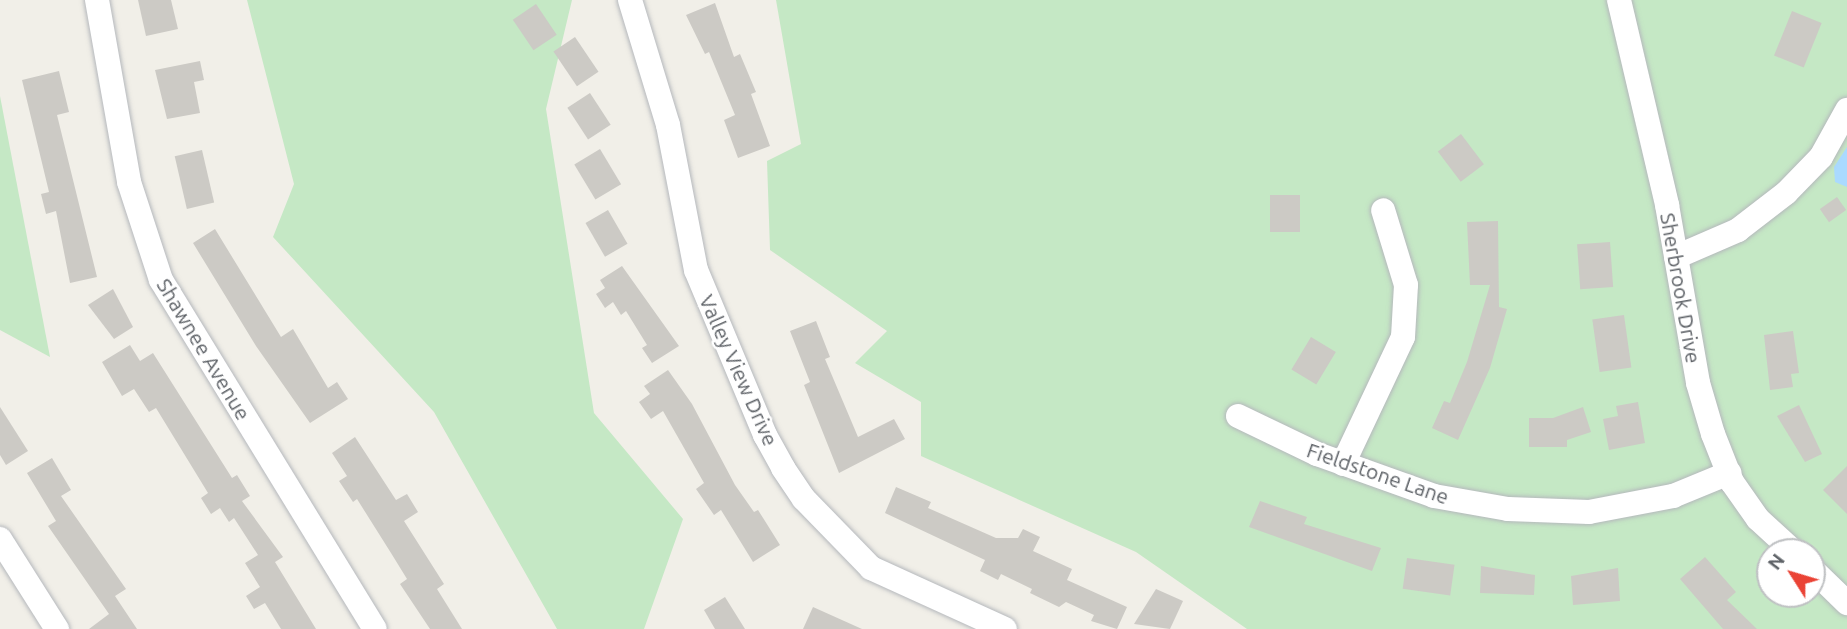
<!DOCTYPE html>
<html>
<head>
<meta charset="utf-8">
<style>
	body { margin:0 }
	#map { position:relative; width:1847px; height:629px; overflow:hidden; background:#f1efe8; font-family:Ubuntu,sans-serif }
	div>[style] { position:absolute }
	.green>* { inset:0; background:#c5e8c5 }
	.water>* { inset:0; background:#aadaff }
	.building>* { inset:0; background:#cccac5; transform-origin:0 0 }
	.roads { filter:drop-shadow(0 0 2px #b5b8bc) drop-shadow(0 0 2px #b5b8bc) }
	.minor>* { height:24px; margin:-12px; padding:0 12px; transform-origin:12px; border-radius:12px; background:#fff }
	span { translate:-50% -50%; white-space:nowrap; text-align:center; line-height:1.15; -webkit-text-stroke:5px #fff; paint-order:stroke }
	.street-label { font-size:21px; color:#5f6368 }
	.north { position:absolute; left:1756px; top:538px; width:70px; height:70px; box-sizing:border-box; background:#fff; border:2px solid #bfc1c3; border-radius:50%; rotate:307deg; font-size:19px; font-weight:700; line-height:28px; text-align:center; color:#5f6368 }
	.north::after { content:''; display:block; margin:auto; width:24px; height:32px; background:#ea4335; clip-path:polygon(50% 0,100% 100%,50% 72%,0 100%) }
</style>
</head>
<body>
<div id="map">
	<div class="green">
		<div style="clip-path:polygon(247px 0,572px 0,546px 109px,594px 413px,683px 519px,644px 629px,557px 629px,434px 412px,273px 237px,294px 184px)"></div>
		<div style="clip-path:polygon(evenodd,776px 0,1847px 0,1847px 629px,1247px 629px,1136px 552px,921px 456px,921px 402px,855px 363px,887px 331px,770px 250px,767px 161px,801px 144px,776px 0,1770px 552px,1812px 552px,1812px 594px,1770px 594px,1770px 552px)"></div>
		<div style="clip-path:polygon(0 96px,50px 357px,0 330px)"></div>
	</div>
	<div class="water">
		<div style="clip-path:polygon(1847px 147px,1847px 187px,1835px 182px,1834px 167px)"></div>
	</div>
	<div class="building">
		<div style="clip-path:polygon(138px 0,171px 0,178px 29px,146px 36px)"></div>
		<div style="clip-path:polygon(715px 3px,734px 57px,740px 54px,756px 92px,751px 94px,770px 146px,738px 158px,724px 120px,735px 115px,709px 52px,705px 54px,686px 15px)"></div>
		<div style="left:536px;top:4px;width:37px;height:28px;rotate:56deg"></div>
		<div style="left:1792px;top:11px;width:32px;height:48px;rotate:22deg"></div>
		<div style="left:575px;top:37px;width:42px;height:26px;rotate:56deg"></div>
		<div style="clip-path:polygon(200px 61px,204px 80px,194px 82px,200px 113px,167px 119px,155px 70px)"></div>
		<div style="clip-path:polygon(59px 71px,69px 112px,57px 115px,97px 277px,70px 283px,56px 211px,46px 214px,41px 194px,49px 192px,22px 80px)"></div>
		<div style="left:590px;top:93px;width:38px;height:27px;rotate:57deg"></div>
		<div style="left:1461px;top:134px;width:38px;height:29px;rotate:53deg"></div>
		<div style="left:600px;top:149px;width:41px;height:30px;rotate:59deg"></div>
		<div style="left:202px;top:150px;width:54px;height:28px;rotate:77deg"></div>
		<div style="left:1270px;top:195px;width:30px;height:37px"></div>
		<div style="left:1837px;top:197px;width:16px;height:21px;rotate:55deg"></div>
		<div style="left:608px;top:210px;width:39px;height:26px;rotate:60deg"></div>
		<div style="clip-path:polygon(1498px 221px,1499px 307px,1507px 309px,1490px 368px,1458px 440px,1432px 428px,1444px 401px,1450px 403px,1467px 362px,1490px 285px,1470px 285px,1467px 222px)"></div>
		<div style="clip-path:polygon(215px 229px,281px 337px,293px 329px,328px 388px,337px 382px,348px 399px,310px 423px,256px 346px,193px 243px)"></div>
		<div style="left:1610px;top:242px;width:45px;height:33px;rotate:86deg"></div>
		<div style="clip-path:polygon(622px 266px,679px 346px,652px 363px,642px 348px,647px 345px,626px 311px,621px 315px,613px 302px,605px 308px,596px 294px,605px 288px,600px 280px)"></div>
		<div style="clip-path:polygon(113px 289px,133px 327px,114px 339px,88px 305px)"></div>
		<div style="left:1624px;top:315px;width:53px;height:32px;rotate:82deg"></div>
		<div style="clip-path:polygon(816px 321px,830px 357px,825px 359px,858px 437px,894px 419px,905px 439px,839px 473px,804px 385px,810px 382px,790px 331px)"></div>
		<div style="clip-path:polygon(1793px 331px,1799px 373px,1791px 374px,1793px 387px,1770px 390px,1764px 335px)"></div>
		<div style="left:1311px;top:337px;width:29px;height:38px;rotate:31deg"></div>
		<div style="clip-path:polygon(130px 345px,140px 361px,153px 353px,232px 478px,237px 475px,250px 496px,242px 501px,283px 557px,275px 562px,316px 629px,281px 629px,265px 603px,254px 609px,246px 596px,260px 587px,245px 563px,258px 555px,234px 518px,229px 522px,220px 508px,211px 514px,201px 498px,208px 493px,156px 408px,149px 412px,134px 389px,122px 396px,102px 362px)"></div>
		<div style="clip-path:polygon(668px 370px,692px 404px,735px 485px,754px 512px,758px 510px,780px 545px,753px 562px,721px 510px,714px 515px,696px 489px,704px 483px,663px 411px,651px 419px,639px 402px,650px 394px,644px 386px)"></div>
		<div style="clip-path:polygon(1638px 402px,1645px 443px,1609px 450px,1603px 419px,1618px 416px,1616px 406px)"></div>
		<div style="clip-path:polygon(1799px 405px,1822px 454px,1805px 462px,1777px 416px)"></div>
		<div style="clip-path:polygon(0 407px,28px 451px,6px 465px,0 455px)"></div>
		<div style="clip-path:polygon(1583px 407px,1591px 432px,1567px 440px,1567px 447px,1529px 447px,1529px 418px,1553px 418px)"></div>
		<div style="clip-path:polygon(355px 437px,396px 500px,407px 494px,418px 512px,404px 521px,444px 584px,437px 589px,462px 629px,430px 629px,400px 584px,407px 579px,391px 553px,357px 499px,353px 502px,339px 481px,347px 476px,332px 453px)"></div>
		<div style="clip-path:polygon(52px 458px,71px 490px,61px 496px,126px 589px,115px 596px,137px 629px,89px 629px,109px 614px,48px 526px,56px 521px,27px 473px)"></div>
		<div style="clip-path:polygon(1847px 466px,1847px 514px,1823px 490px)"></div>
		<div style="clip-path:polygon(896px 487px,931px 502px,928px 508px,996px 538px,1018px 538px,1023px 529px,1040px 537px,1033px 551px,1072px 569px,1067px 580px,1127px 607px,1117px 629px,1091px 621px,1094px 615px,1066px 602px,1059px 607px,1030px 593px,1032px 589px,1001px 574px,998px 580px,980px 571px,985px 560px,885px 513px)"></div>
		<div style="clip-path:polygon(1260px 501px,1307px 517px,1304px 524px,1381px 548px,1372px 571px,1249px 527px)"></div>
		<div style="clip-path:polygon(1705px 557px,1736px 592px,1727px 600px,1757px 629px,1723px 629px,1680px 579px)"></div>
		<div style="left:1407px;top:558px;width:48px;height:31px;rotate:8deg"></div>
		<div style="clip-path:polygon(1481px 566px,1535px 575px,1534px 595px,1480px 593px)"></div>
		<div style="clip-path:polygon(1618px 568px,1620px 601px,1573px 605px,1571px 576px)"></div>
		<div style="clip-path:polygon(1156px 589px,1183px 601px,1170px 629px,1134px 624px)"></div>
		<div style="clip-path:polygon(725px 597px,745px 629px,715px 629px,704px 610px)"></div>
		<div style="clip-path:polygon(813px 607px,862px 629px,803px 629px)"></div>
	</div>
	<div class="roads">
		<div class="minor">
			<div style="left:97px;top:0;width:185px;rotate:80deg"></div>
			<div style="left:129px;top:182px;width:103px;rotate:71.9deg"></div>
			<div style="left:161px;top:280px;width:409px;rotate:58.5deg"></div>
			<div style="left:630px;top:0;width:131px;rotate:73.1deg"></div>
			<div style="left:668px;top:125px;width:148px;rotate:79.1deg"></div>
			<div style="left:696px;top:270px;width:179px;rotate:67.3deg"></div>
			<div style="left:765px;top:435px;width:38px;rotate:61deg"></div>
			<div style="left:783px;top:468px;width:37px;rotate:56deg"></div>
			<div style="left:804px;top:499px;width:96px;rotate:45.8deg"></div>
			<div style="left:871px;top:568px;width:147px;rotate:24.5deg"></div>
			<div style="left:1619px;top:0;width:211px;rotate:76.8deg"></div>
			<div style="left:1667px;top:205px;width:181px;rotate:80.1deg"></div>
			<div style="left:1698px;top:383px;width:53px;rotate:73.6deg"></div>
			<div style="left:1713px;top:434px;width:52px;rotate:68.4deg"></div>
			<div style="left:1732px;top:482px;width:45px;rotate:54.9deg"></div>
			<div style="left:1758px;top:519px;width:49px;rotate:42.5deg"></div>
			<div style="left:1676px;top:257px;width:68px;rotate:-23.5deg"></div>
			<div style="left:1738px;top:230px;width:61px;rotate:-37.6deg"></div>
			<div style="left:1786px;top:193px;width:50px;rotate:-45.8deg"></div>
			<div style="left:1821px;top:157px;width:54px;rotate:-61deg"></div>
			<div style="left:1238px;top:416px;width:88px;rotate:25.7deg"></div>
			<div style="left:1317px;top:454px;width:124px;rotate:19.7deg"></div>
			<div style="left:1434px;top:496px;width:75px;rotate:10deg"></div>
			<div style="left:1508px;top:509px;width:81px;rotate:2.1deg"></div>
			<div style="left:1589px;top:512px;width:86px;rotate:-10.8deg"></div>
			<div style="left:1673px;top:496px;width:61px;rotate:-22.3deg"></div>
			<div style="left:1343px;top:464px;width:140px;rotate:-64.7deg"></div>
			<div style="left:1403px;top:337px;width:52px;rotate:-86.7deg"></div>
			<div style="left:1406px;top:285px;width:78px;rotate:-107deg"></div>
			<div style="left:0;top:539px;width:107px;rotate:57.7deg"></div>
			<div style="left:1812px;top:569px;width:49px;rotate:44.2deg"></div>
		</div>
	</div>
	<div class="street-label">
		<span style="left:1681px;top:288px;rotate:80deg">Sherbrook Drive</span>
		<span style="left:204px;top:349px;rotate:59deg">Shawnee Avenue</span>
		<span style="left:739px;top:370px;rotate:66deg">Valley View Drive</span>
		<span style="left:1378px;top:473px;rotate:19deg">Fieldstone Lane</span>
	</div>
	<div class="north">N</div>
</div>
</body>
</html>
